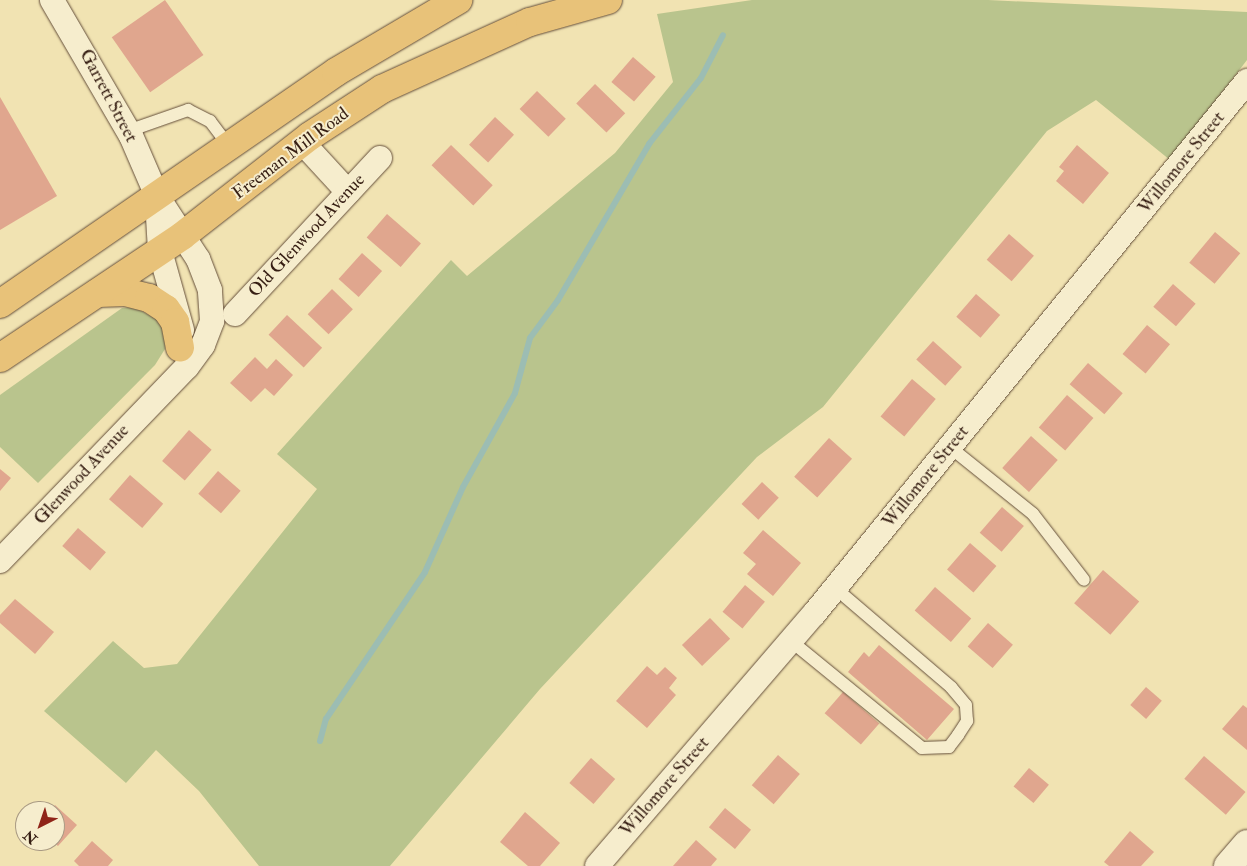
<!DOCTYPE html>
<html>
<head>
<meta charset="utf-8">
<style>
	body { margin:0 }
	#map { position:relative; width:1247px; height:866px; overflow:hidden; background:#f1e3b2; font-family:"IM FELL Double Pica",serif }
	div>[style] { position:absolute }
	.green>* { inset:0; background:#b9c48d }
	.stream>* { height:6px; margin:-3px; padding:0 3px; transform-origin:3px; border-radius:3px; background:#9cbdb3 }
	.building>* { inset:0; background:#e0a68e; transform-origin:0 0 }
	.roads { filter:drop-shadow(0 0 1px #654f3b) drop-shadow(0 0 1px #654f3b) }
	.service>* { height:12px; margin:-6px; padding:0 6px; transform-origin:6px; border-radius:6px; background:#f6edcd }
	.minor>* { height:24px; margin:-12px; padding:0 12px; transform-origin:12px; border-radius:12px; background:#f6edcd }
	.tertiary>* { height:28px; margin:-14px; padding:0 14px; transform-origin:14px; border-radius:14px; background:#f6edcd }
	.primary>* { height:28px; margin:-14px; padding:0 14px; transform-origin:14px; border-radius:14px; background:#e8c279 }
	span { translate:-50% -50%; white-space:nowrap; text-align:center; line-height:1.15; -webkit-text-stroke:4px #f6edcd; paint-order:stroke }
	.street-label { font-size:18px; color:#361e13 }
	.north { position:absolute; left:15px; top:801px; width:50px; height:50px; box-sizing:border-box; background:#f6edcd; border:1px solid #a99a83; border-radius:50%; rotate:221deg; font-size:14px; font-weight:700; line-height:20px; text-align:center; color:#361e13 }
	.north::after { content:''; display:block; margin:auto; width:18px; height:22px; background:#8f2418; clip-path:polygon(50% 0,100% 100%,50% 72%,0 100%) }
</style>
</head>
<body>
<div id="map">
	<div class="green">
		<div style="clip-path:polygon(752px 0,988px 0,1247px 12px,1247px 60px,1170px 160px,1096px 100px,1047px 131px,823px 407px,757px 457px,540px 689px,390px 866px,259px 866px,199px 791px,156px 750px,126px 783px,44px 711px,113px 641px,144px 668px,177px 664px,317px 489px,277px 454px,451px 260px,467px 276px,615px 153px,673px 82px,657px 14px)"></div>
		<div style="clip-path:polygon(134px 307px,158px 320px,165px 334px,165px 349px,155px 365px,38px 483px,0 447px,0 395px,122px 308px)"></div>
	</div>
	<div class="stream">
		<div style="left:320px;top:741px;width:23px;rotate:-75deg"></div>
		<div style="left:326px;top:719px;width:177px;rotate:-56deg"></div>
		<div style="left:425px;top:572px;width:93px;rotate:-65.9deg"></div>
		<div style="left:463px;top:487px;width:107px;rotate:-61deg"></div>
		<div style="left:515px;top:393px;width:57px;rotate:-74.7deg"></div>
		<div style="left:530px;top:338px;width:47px;rotate:-53.6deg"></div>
		<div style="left:558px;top:300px;width:181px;rotate:-59.7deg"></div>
		<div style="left:649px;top:144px;width:84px;rotate:-51.8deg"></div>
		<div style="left:701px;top:78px;width:48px;rotate:-62.9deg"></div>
	</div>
	<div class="building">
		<div style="left:165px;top:0;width:67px;height:65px;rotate:55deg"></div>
		<div style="left:633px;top:57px;width:30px;height:33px;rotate:41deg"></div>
		<div style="left:595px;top:84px;width:42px;height:27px;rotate:44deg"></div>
		<div style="left:537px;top:91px;width:40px;height:25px;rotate:44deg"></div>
		<div style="clip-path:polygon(0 97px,57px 196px,0 230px)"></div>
		<div style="left:495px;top:117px;width:26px;height:38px;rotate:43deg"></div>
		<div style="left:451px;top:145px;width:58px;height:28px;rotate:44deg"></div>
		<div style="clip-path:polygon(1077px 145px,1109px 173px,1083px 204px,1056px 181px,1064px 171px,1059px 167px)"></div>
		<div style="left:387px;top:214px;width:45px;height:31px;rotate:41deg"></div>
		<div style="left:1215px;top:232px;width:33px;height:40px;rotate:40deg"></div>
		<div style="left:1009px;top:234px;width:33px;height:34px;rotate:41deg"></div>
		<div style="left:362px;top:253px;width:27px;height:35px;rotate:42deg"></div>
		<div style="left:1173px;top:284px;width:30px;height:30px;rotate:41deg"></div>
		<div style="left:332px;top:289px;width:29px;height:35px;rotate:44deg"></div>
		<div style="left:976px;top:294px;width:32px;height:30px;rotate:41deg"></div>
		<div style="left:287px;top:315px;width:48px;height:27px;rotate:43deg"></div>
		<div style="left:1147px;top:325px;width:30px;height:38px;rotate:40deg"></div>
		<div style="left:933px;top:341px;width:39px;height:25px;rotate:42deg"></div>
		<div style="clip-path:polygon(255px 357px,267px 369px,276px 359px,293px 375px,274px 396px,265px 388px,251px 402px,230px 383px)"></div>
		<div style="left:1088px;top:363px;width:46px;height:28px;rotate:41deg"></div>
		<div style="left:912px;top:379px;width:31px;height:49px;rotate:40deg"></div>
		<div style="left:1067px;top:395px;width:35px;height:43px;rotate:41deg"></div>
		<div style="left:189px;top:430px;width:30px;height:41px;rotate:41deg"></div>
		<div style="left:1031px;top:436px;width:36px;height:43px;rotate:42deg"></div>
		<div style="left:829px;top:438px;width:31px;height:52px;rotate:42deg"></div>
		<div style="clip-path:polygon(0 469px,11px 478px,0 491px)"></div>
		<div style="left:218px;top:471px;width:30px;height:30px;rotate:41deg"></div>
		<div style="left:130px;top:475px;width:44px;height:32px;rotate:41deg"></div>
		<div style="left:762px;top:482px;width:23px;height:30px;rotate:43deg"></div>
		<div style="left:1002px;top:507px;width:29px;height:34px;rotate:41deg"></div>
		<div style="left:78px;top:528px;width:37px;height:24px;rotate:41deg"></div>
		<div style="clip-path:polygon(763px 530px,801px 563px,773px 596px,747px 574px,756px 564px,743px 553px)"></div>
		<div style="left:970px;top:543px;width:35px;height:35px;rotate:41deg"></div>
		<div style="left:1103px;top:570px;width:48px;height:44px;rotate:41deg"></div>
		<div style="left:745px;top:585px;width:26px;height:35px;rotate:40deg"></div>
		<div style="left:935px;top:587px;width:48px;height:31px;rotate:41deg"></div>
		<div style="clip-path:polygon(15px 599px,54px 632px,35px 654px,0 623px,0 615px)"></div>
		<div style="left:710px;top:618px;width:29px;height:39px;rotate:46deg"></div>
		<div style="left:988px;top:623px;width:33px;height:31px;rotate:41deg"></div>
		<div style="clip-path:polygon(879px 645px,954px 709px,927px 740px,848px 672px,864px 652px,869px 657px)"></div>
		<div style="clip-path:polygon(647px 666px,657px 675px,665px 667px,677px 678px,669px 688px,676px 695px,647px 728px,616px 701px)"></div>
		<div style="left:1146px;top:687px;width:21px;height:24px;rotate:41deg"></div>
		<div style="left:843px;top:692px;width:48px;height:28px;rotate:41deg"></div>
		<div style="clip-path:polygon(1243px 705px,1247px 708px,1247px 750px,1222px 729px)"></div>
		<div style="left:778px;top:755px;width:29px;height:40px;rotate:41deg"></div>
		<div style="left:1204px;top:756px;width:55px;height:30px;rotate:41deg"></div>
		<div style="left:591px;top:758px;width:32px;height:33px;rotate:41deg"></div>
		<div style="left:1029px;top:768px;width:26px;height:24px;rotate:40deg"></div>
		<div style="clip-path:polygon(55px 805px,77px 825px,58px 846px,52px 841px,55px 811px,50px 811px)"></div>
		<div style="left:725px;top:808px;width:34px;height:25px;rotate:40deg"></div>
		<div style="clip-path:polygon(525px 812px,560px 843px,540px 866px,528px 866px,500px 842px)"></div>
		<div style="clip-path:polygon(1130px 831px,1154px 852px,1141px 866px,1109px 866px,1104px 862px)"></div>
		<div style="clip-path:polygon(696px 840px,717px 859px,711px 866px,673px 866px)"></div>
		<div style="clip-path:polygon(92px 841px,113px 860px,108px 866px,79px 866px,74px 861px)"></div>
	</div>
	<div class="roads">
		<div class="service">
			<div style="left:128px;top:131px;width:64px;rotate:-19.3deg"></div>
			<div style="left:188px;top:110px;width:25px;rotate:27deg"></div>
			<div style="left:210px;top:121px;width:31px;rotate:53deg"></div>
			<div style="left:951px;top:448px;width:105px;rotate:38.8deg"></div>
			<div style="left:1033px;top:514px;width:83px;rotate:52.3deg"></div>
			<div style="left:791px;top:641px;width:169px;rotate:39.2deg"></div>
			<div style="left:922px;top:748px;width:27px;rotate:-2deg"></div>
			<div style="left:949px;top:747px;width:15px;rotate:-53deg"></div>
			<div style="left:958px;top:735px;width:17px;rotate:-57deg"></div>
			<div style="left:967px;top:721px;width:16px;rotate:-94deg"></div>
			<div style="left:966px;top:705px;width:23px;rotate:-130deg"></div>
			<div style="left:951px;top:687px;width:153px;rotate:-139.5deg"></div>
		</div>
		<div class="minor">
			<div style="left:302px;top:142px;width:68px;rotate:47.4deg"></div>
			<div style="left:157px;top:200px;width:51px;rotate:86.6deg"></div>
			<div style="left:160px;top:251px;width:82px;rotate:74.4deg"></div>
			<div style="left:235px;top:314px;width:213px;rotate:-47.1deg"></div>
			<div style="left:0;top:561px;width:269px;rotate:-46.1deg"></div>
			<div style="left:187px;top:367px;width:27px;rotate:-54deg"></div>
			<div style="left:203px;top:345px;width:26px;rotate:-69deg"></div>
			<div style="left:212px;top:321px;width:31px;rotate:-94deg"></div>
			<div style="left:210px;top:290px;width:33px;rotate:-111deg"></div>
			<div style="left:198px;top:259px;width:75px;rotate:-123.1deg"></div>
			<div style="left:157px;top:196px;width:65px;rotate:-113.4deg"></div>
			<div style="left:131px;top:136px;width:157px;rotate:-120.2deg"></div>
			<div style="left:597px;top:866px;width:333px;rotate:-49.3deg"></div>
			<div style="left:814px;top:614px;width:687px;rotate:-50.91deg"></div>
		</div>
		<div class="tertiary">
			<div style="left:1228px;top:866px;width:29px;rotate:-49deg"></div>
		</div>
		<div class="primary">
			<div style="left:98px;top:293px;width:27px;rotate:-2deg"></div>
			<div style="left:125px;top:292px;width:25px;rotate:14deg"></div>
			<div style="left:149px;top:298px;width:20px;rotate:33deg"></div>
			<div style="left:166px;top:309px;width:16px;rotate:55deg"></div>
			<div style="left:175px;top:322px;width:26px;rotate:79deg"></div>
			<div style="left:0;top:304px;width:408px;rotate:-34.6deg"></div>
			<div style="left:336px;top:72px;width:142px;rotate:-30.5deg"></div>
			<div style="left:0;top:358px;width:219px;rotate:-33.8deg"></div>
			<div style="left:182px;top:236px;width:162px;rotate:-38deg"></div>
			<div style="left:310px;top:136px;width:86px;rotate:-33.1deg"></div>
			<div style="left:382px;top:89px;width:162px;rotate:-24.4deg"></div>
			<div style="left:530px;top:22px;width:81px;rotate:-15.8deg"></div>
		</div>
	</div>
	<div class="street-label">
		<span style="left:108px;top:96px;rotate:62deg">Garrett Street</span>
		<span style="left:291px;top:154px;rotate:-37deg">Freeman Mill Road</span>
		<span style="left:1182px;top:163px;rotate:-51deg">Willomore Street</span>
		<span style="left:307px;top:236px;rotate:-47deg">Old Glenwood Avenue</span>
		<span style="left:82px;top:475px;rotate:-47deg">Glenwood Avenue</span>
		<span style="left:926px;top:477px;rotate:-51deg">Willomore Street</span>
		<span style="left:665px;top:787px;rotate:-49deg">Willomore Street</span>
	</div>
	<div class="north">N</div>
</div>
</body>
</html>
